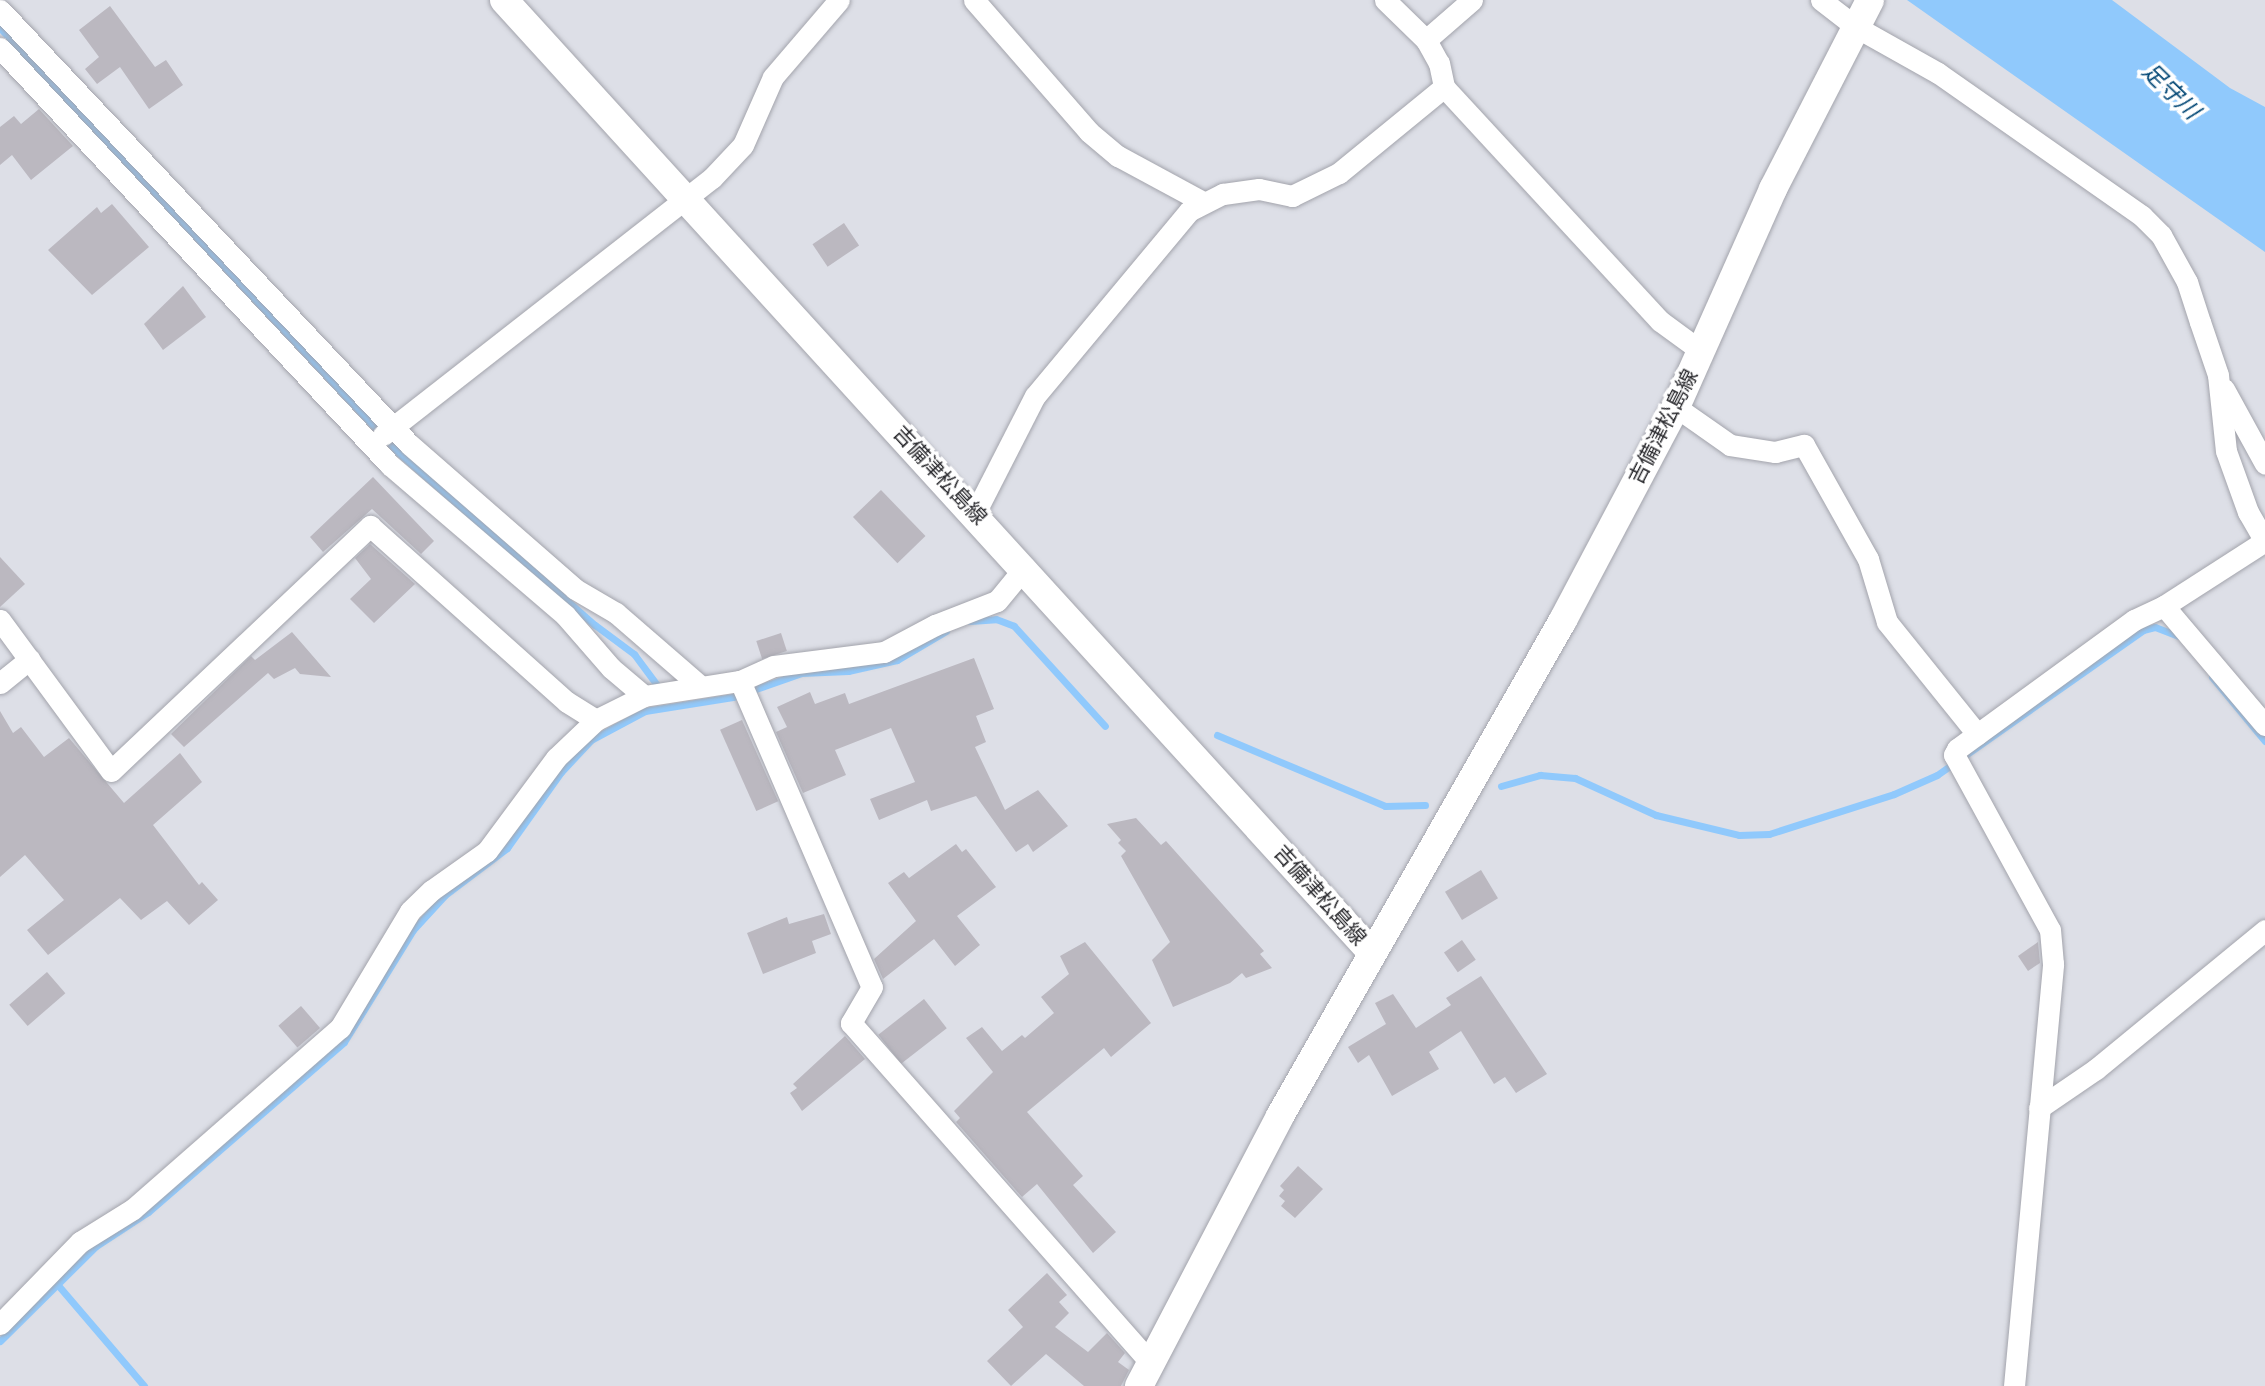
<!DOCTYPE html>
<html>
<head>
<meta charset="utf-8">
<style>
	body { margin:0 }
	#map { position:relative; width:2265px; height:1386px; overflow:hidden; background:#dddfe7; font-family:"Zilla Slab","Noto Sans JP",serif }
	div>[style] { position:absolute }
	.water>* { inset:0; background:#90c9fc }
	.stream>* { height:7px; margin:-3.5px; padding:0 3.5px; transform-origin:3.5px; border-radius:3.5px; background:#90c9fc }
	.building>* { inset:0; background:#bbb8c0; transform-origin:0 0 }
	.roads { filter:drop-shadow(0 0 2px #a3a4ac) drop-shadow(0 0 2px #a3a4ac) }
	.street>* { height:21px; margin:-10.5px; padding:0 10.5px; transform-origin:10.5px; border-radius:10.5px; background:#fff }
	.secondary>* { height:28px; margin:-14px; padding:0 14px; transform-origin:14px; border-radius:14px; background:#fff }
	span { translate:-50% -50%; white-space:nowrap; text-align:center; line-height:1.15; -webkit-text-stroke:7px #fff; paint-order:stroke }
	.street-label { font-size:21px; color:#28282c }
	.water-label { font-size:23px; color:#024775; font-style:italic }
</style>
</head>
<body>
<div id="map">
	<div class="water">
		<div style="clip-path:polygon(1907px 0,2112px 0,2230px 88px,2265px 107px,2265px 252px)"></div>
	</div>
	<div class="stream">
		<div style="left:0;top:28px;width:583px;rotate:46.81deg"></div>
		<div style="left:399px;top:453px;width:261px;rotate:41.3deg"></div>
		<div style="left:595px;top:625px;width:49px;rotate:36.6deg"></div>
		<div style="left:634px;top:654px;width:44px;rotate:53.4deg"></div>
		<div style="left:970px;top:621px;width:26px;rotate:-4deg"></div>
		<div style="left:996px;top:619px;width:19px;rotate:21deg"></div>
		<div style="left:1014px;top:626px;width:135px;rotate:47.7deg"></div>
		<div style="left:2212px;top:677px;width:83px;rotate:50.4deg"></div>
		<div style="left:1217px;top:735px;width:182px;rotate:22.9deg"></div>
		<div style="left:1385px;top:806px;width:40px;rotate:-1.4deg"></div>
		<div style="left:1501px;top:786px;width:41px;rotate:-15.8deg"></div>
		<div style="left:1540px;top:775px;width:35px;rotate:5deg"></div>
		<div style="left:1575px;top:778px;width:89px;rotate:24.6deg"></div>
		<div style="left:1656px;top:815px;width:85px;rotate:13.5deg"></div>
		<div style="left:1739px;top:835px;width:30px;rotate:-2deg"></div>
		<div style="left:1769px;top:834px;width:131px;rotate:-17.7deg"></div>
		<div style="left:1894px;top:794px;width:47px;rotate:-23.8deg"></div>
		<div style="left:1937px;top:775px;width:252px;rotate:-35.1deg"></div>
		<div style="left:2143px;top:630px;width:12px;rotate:-14deg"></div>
		<div style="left:2155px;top:627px;width:25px;rotate:21deg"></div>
		<div style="left:57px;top:1284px;width:134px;rotate:49.5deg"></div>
		<div style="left:0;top:1341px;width:135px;rotate:-44.7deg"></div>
		<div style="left:96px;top:1246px;width:62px;rotate:-33.2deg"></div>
		<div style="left:148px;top:1212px;width:259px;rotate:-40.9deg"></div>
		<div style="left:344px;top:1042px;width:132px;rotate:-58.4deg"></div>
		<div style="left:413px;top:930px;width:47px;rotate:-47.6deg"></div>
		<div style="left:445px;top:895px;width:78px;rotate:-37.2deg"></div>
		<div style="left:507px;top:848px;width:93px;rotate:-54.6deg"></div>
		<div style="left:561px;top:772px;width:44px;rotate:-46.8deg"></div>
		<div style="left:591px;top:740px;width:61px;rotate:-28.2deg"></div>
		<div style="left:645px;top:711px;width:89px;rotate:-9deg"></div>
		<div style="left:733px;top:697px;width:72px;rotate:-19.4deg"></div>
		<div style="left:801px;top:673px;width:47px;rotate:-2.4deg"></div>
		<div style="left:848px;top:671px;width:50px;rotate:-12.7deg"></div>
		<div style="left:897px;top:660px;width:57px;rotate:-30.6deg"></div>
	</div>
	<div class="building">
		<div style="clip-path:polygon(110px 6px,155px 67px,166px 60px,183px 85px,149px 109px,120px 67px,97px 84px,85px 69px,99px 57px,79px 30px)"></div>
		<div style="clip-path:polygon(39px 109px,73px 146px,31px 180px,12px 155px,0 165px,0 127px,14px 116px,21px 124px)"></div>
		<div style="clip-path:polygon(112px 204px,149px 247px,92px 295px,48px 250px,97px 207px,101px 213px)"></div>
		<div style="left:844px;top:223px;width:27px;height:38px;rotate:56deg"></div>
		<div style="clip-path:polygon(183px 286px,206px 317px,163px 350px,144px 324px)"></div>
		<div style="clip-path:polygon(373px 477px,434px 541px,421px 554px,372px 509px,323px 552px,310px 537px)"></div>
		<div style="left:881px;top:490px;width:64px;height:39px;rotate:46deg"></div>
		<div style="clip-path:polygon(370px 544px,415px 584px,374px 623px,350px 599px,371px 579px,355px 558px)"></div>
		<div style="clip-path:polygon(0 557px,25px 584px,0 607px)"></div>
		<div style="clip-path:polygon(292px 632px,331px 677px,300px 674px,295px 668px,274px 679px,268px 673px,184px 747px,171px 734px,251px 656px,255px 660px)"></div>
		<div style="left:781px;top:633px;width:19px;height:26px;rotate:72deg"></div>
		<div style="clip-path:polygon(974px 658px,994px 709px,976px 716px,986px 742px,975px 747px,1005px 810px,1038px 790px,1068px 826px,1033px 852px,1028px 844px,1016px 852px,976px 796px,931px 811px,927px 800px,879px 820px,870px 799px,915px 782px,891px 728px,835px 750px,846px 775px,803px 793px,776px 732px,787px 727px,777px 707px,810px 692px,815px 704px,845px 693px,849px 704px)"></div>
		<div style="clip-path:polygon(0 711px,13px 733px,21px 727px,44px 757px,69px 738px,124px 803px,180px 753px,202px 782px,153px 825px,199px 885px,202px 882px,218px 900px,189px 925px,167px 901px,141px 920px,120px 898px,48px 955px,27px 930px,64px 900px,25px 855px,0 877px)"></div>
		<div style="left:742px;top:720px;width:89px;height:24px;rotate:66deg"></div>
		<div style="clip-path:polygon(1136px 818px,1161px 845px,1166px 841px,1264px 951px,1260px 954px,1272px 968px,1246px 978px,1242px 973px,1230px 983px,1173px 1007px,1152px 960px,1170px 942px,1121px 856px,1126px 851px,1118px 843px,1121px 840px,1107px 824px)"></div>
		<div style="clip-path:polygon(956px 844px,962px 852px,966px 849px,996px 887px,957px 916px,980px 945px,955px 966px,934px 939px,883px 979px,874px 959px,916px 921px,888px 883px,904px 872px,909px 878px)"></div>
		<div style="left:1481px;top:870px;width:33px;height:42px;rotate:59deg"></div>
		<div style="clip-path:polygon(824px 914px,831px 934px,812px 941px,816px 953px,763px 974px,747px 933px,787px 917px,789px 924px)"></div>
		<div style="left:1462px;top:940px;width:24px;height:22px;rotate:55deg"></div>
		<div style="clip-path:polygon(1085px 942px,1151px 1023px,1111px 1057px,1104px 1048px,1027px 1112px,1083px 1176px,1073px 1185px,1116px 1232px,1093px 1253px,1037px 1184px,1022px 1197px,956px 1122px,960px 1118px,954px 1111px,993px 1072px,966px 1038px,982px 1027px,1002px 1051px,1022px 1035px,1025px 1038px,1054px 1013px,1041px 997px,1069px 974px,1060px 956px)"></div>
		<div style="clip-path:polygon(2038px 942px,2040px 963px,2028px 971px,2018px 956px)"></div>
		<div style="left:47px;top:972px;width:28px;height:50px;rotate:49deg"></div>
		<div style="clip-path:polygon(1481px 976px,1547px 1074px,1516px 1093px,1505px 1077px,1494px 1084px,1461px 1031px,1429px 1052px,1439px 1069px,1392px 1096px,1369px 1055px,1358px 1063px,1348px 1047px,1386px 1024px,1375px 1003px,1393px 994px,1416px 1028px,1451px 1005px,1446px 998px)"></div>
		<div style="left:924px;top:999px;width:37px;height:58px;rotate:52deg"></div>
		<div style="left:301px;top:1006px;width:29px;height:30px;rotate:49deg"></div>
		<div style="clip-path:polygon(845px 1036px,865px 1059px,802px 1111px,790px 1093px,797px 1088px,793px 1084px)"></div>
		<div style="clip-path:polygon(1298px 1166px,1323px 1189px,1295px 1218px,1281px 1206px,1285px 1201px,1279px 1196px,1284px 1190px,1280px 1186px)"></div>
		<div style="clip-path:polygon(1047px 1273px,1067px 1295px,1059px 1302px,1069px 1313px,1055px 1327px,1088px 1352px,1107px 1333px,1125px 1353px,1118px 1362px,1129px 1370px,1121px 1386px,1084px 1386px,1046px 1354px,1011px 1386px,987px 1361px,1023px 1327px,1008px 1310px)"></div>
	</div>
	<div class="roads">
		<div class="street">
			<div style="left:974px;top:0;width:175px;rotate:48.9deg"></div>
			<div style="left:1089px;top:132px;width:38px;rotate:40deg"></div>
			<div style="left:1118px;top:156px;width:97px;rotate:28.4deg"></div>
			<div style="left:1385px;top:0;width:57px;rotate:44.3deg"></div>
			<div style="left:1472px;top:0;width:61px;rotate:139deg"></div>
			<div style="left:1426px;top:40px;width:26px;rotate:61deg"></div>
			<div style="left:1439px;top:63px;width:25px;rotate:78deg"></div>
			<div style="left:1444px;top:87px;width:318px;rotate:47.3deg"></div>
			<div style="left:1660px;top:321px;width:51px;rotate:36.2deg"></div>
			<div style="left:1821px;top:0;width:44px;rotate:37.6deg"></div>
			<div style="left:1856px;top:27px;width:94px;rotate:29.3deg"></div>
			<div style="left:1938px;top:73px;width:249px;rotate:35deg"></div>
			<div style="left:2142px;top:216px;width:27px;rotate:45deg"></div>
			<div style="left:2161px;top:235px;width:54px;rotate:61deg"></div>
			<div style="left:2187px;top:282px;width:42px;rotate:72deg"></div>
			<div style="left:2200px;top:322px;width:56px;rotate:71.2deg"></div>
			<div style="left:2218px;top:375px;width:76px;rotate:84deg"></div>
			<div style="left:2226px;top:451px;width:65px;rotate:70.2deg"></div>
			<div style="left:2248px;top:512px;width:34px;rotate:60deg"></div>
			<div style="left:0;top:10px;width:596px;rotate:46.7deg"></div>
			<div style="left:409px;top:444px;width:220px;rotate:41.1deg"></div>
			<div style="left:575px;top:589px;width:48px;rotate:30.3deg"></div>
			<div style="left:616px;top:613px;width:110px;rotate:40.9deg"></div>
			<div style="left:0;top:48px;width:571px;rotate:46.92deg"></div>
			<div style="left:390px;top:465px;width:230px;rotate:40.6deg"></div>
			<div style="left:565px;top:615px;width:70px;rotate:49deg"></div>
			<div style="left:611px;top:668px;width:43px;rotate:40.3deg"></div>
			<div style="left:2224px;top:389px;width:85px;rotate:61.3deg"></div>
			<div style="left:1676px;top:407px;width:66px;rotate:35.1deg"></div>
			<div style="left:1730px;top:445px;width:46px;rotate:8.8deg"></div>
			<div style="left:1775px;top:452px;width:30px;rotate:-14deg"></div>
			<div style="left:1804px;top:445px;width:131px;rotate:60.7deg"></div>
			<div style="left:1868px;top:559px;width:66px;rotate:73.2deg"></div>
			<div style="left:1887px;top:622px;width:144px;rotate:51.2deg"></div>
			<div style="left:383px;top:435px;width:417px;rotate:-38deg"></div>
			<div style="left:712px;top:178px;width:45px;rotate:-46.8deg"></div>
			<div style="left:743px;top:145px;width:74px;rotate:-66.2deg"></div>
			<div style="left:773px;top:77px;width:101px;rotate:-49.4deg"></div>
			<div style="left:975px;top:513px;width:131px;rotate:-62.9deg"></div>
			<div style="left:1035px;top:396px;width:241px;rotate:-50.2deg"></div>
			<div style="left:1189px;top:211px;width:38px;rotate:-27deg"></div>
			<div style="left:1223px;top:194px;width:36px;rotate:-8deg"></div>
			<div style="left:1259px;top:189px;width:34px;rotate:12deg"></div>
			<div style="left:1292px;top:196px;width:52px;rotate:-26.1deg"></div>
			<div style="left:1339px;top:173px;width:136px;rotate:-39.3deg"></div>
			<div style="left:2164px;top:606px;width:156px;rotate:49.7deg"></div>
			<div style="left:0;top:620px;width:187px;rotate:53.7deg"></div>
			<div style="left:111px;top:771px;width:357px;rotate:-43.4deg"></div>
			<div style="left:370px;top:526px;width:264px;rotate:41.8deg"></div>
			<div style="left:567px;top:702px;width:34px;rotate:32deg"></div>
			<div style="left:740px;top:681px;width:333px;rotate:66.7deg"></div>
			<div style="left:872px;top:987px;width:42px;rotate:120.3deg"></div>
			<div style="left:851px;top:1023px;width:452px;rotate:48.6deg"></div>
			<div style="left:0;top:683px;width:38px;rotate:-39deg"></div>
			<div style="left:2039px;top:1108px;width:69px;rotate:-34.4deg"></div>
			<div style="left:2096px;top:1069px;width:219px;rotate:-39.4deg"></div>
			<div style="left:0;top:1324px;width:115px;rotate:-45.7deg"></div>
			<div style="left:80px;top:1242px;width:62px;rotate:-31.9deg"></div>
			<div style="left:133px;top:1209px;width:275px;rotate:-41.2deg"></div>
			<div style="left:340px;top:1028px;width:136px;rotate:-59.1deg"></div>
			<div style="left:410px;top:911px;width:30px;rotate:-44deg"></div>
			<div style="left:432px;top:890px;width:67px;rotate:-35.3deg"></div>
			<div style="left:487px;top:851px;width:116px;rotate:-53.4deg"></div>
			<div style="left:556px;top:758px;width:55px;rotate:-43.5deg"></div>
			<div style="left:596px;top:720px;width:54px;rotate:-26.6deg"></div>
			<div style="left:644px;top:696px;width:97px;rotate:-8.9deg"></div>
			<div style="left:740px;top:681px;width:37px;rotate:-24deg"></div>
			<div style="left:774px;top:666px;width:111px;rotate:-7.3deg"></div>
			<div style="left:884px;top:652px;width:58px;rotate:-27.9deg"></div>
			<div style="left:935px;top:625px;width:66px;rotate:-21.2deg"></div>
			<div style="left:997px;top:601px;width:44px;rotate:-50.5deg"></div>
			<div style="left:2014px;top:1386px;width:424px;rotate:-84.7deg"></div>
			<div style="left:2053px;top:964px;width:34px;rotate:-95deg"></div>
			<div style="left:2050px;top:930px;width:200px;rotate:-118.7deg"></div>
			<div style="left:1954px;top:755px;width:7px;rotate:-63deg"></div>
			<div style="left:1957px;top:749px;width:219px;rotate:-36.1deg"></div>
			<div style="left:2134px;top:620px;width:33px;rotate:-25deg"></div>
			<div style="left:2164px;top:606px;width:120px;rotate:-32.8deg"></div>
		</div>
		<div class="secondary">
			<div style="left:504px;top:0;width:1289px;rotate:47.67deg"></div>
			<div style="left:1139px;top:1386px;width:305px;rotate:-62.4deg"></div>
			<div style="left:1280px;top:1116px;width:571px;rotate:-60.29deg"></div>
			<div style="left:1563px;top:620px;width:241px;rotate:-62.1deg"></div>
			<div style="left:1676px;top:407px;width:239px;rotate:-66deg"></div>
			<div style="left:1773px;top:189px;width:212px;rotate:-62.8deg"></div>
		</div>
	</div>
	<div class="street-label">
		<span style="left:1663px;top:427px;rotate:-63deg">吉備津松島線</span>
		<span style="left:940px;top:475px;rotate:47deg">吉備津松島線</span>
		<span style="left:1320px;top:895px;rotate:48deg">吉備津松島線</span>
	</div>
	<div class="water-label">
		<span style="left:2171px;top:91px;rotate:44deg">足守川</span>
	</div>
</div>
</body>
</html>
